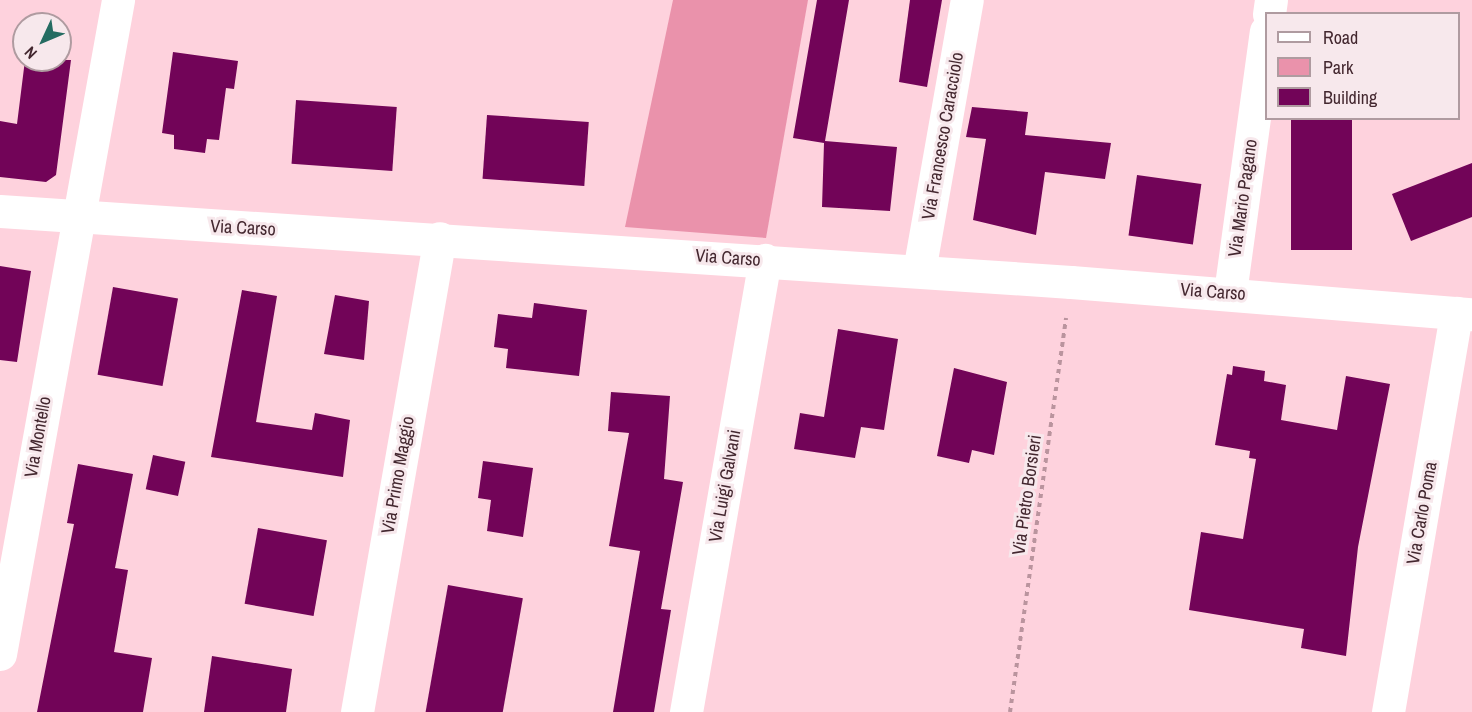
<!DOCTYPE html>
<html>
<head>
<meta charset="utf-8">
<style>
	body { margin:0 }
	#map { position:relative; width:1472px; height:712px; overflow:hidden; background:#fed2dd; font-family:"Archivo Narrow",sans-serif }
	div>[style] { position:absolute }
	.green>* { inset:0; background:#ea92ab }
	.building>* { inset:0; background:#720458; transform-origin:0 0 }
	.path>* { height:4px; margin-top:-2px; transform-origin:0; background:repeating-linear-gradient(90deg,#ba949e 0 4.5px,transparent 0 9px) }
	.minor>* { height:33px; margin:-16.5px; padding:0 16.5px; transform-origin:16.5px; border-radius:16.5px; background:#fff }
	span { translate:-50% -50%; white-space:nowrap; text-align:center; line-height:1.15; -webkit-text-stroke:6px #f7e8ec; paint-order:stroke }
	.street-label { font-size:18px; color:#43272f }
	.legend { position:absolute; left:1265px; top:12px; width:195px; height:108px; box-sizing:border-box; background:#f7e8ec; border:2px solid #af9ba0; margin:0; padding:8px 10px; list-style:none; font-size:18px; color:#43272f }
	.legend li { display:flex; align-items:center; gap:12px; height:30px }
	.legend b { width:30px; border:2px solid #af9ba0 }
	.north { position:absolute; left:12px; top:12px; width:60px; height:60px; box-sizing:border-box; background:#f7e8ec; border:2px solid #af9ba0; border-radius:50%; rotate:226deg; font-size:16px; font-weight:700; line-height:24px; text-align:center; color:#43272f }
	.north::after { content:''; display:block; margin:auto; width:21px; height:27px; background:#256c62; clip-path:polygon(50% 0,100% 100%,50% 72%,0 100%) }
</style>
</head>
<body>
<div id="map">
	<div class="green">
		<div style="clip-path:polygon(673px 0,808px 0,766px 238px,625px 227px)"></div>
	</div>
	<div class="building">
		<div style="clip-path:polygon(817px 0,849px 0,825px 141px,897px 147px,890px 211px,822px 207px,824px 143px,793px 138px)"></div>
		<div style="clip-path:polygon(910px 0,942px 0,927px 87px,899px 82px)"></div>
		<div style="clip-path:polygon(173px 52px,238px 61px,234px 89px,226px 88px,219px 140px,207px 139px,205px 153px,174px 149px,174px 135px,162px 133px)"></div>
		<div style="clip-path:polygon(25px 60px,71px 60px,56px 175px,46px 182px,0 177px,0 121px,17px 124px)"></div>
		<div style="left:296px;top:100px;width:101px;height:64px;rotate:4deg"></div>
		<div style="clip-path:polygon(972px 107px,1028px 112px,1025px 135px,1111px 143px,1105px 179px,1045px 172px,1036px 235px,973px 220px,986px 139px,966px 137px)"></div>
		<div style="left:487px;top:115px;width:102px;height:64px;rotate:4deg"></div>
		<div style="left:1291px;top:118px;width:61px;height:132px"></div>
		<div style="clip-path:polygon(1472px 163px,1472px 217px,1411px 241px,1392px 194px)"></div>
		<div style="left:1137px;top:175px;width:65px;height:61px;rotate:8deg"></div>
		<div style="clip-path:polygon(0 266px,31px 271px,17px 362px,0 360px)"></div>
		<div style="left:113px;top:287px;width:66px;height:89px;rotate:10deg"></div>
		<div style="clip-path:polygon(242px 290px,277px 296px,256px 422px,312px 430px,315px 413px,350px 420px,343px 477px,211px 457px)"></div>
		<div style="clip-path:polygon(335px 295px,369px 301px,364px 360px,324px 354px)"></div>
		<div style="clip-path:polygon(534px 303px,587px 310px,579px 376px,506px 368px,508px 349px,494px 347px,498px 314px,532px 318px)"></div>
		<div style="clip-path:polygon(838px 329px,898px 339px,884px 430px,861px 427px,855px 458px,794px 449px,800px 413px,824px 417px)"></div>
		<div style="clip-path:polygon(1233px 366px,1265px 371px,1264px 381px,1286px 385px,1281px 420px,1337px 430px,1346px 376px,1390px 384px,1358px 547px,1346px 656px,1301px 648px,1304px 629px,1189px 610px,1201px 532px,1243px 539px,1256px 459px,1249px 458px,1250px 451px,1215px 445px,1227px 374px,1232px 375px)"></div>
		<div style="clip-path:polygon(954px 368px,1007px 382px,994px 455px,972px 450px,969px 463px,937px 456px)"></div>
		<div style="clip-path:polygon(611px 392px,670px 396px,664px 479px,683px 482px,661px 609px,671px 610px,654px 712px,613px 712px,640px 551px,609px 546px,629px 433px,608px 431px)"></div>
		<div style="left:153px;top:455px;width:33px;height:35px;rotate:12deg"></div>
		<div style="clip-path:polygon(483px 461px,533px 468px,523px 537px,487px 531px,491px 500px,478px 498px)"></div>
		<div style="clip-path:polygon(78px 464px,133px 474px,115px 568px,128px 570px,114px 652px,152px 658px,143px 712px,37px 712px,74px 524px,67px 523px)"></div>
		<div style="left:258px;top:528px;width:70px;height:77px;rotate:10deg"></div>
		<div style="left:448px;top:585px;width:76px;height:129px;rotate:10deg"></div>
		<div style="clip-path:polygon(212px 656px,292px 669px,286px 712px,204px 712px)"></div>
	</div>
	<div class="path">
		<div style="left:1010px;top:712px;width:398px;rotate:-81.9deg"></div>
	</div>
	<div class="minor">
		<div style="left:1269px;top:14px;width:14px;rotate:-82deg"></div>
		<div style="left:0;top:211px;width:1073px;rotate:3.79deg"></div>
		<div style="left:1071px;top:282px;width:402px;rotate:4.6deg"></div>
		<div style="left:919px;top:271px;width:275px;rotate:-80deg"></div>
		<div style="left:1230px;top:293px;width:264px;rotate:-82.2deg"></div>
		<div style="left:0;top:654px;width:665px;rotate:-79.77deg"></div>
		<div style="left:357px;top:712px;width:481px;rotate:-80.1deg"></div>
		<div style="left:686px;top:712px;width:459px;rotate:-80.1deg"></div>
		<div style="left:1388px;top:712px;width:405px;rotate:-80.3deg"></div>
	</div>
	<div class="street-label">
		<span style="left:943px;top:136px;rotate:-80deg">Via Francesco Caracciolo</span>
		<span style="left:1243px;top:198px;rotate:-82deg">Via Mario Pagano</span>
		<span style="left:243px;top:228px;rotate:3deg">Via Carso</span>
		<span style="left:728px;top:258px;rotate:4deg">Via Carso</span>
		<span style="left:1213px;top:292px;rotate:4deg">Via Carso</span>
		<span style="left:38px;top:437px;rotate:-80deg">Via Montello</span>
		<span style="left:398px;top:475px;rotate:-80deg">Via Primo Maggio</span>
		<span style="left:725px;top:486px;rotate:-80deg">Via Luigi Galvani</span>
		<span style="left:1027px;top:495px;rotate:-82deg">Via Pietro Borsieri</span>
		<span style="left:1422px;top:513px;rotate:-80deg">Via Carlo Poma</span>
	</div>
	<ul class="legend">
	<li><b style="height:8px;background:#fff"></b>Road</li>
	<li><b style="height:16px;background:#ea92ab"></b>Park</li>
	<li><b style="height:16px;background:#720458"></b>Building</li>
	</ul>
	<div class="north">N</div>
</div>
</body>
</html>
